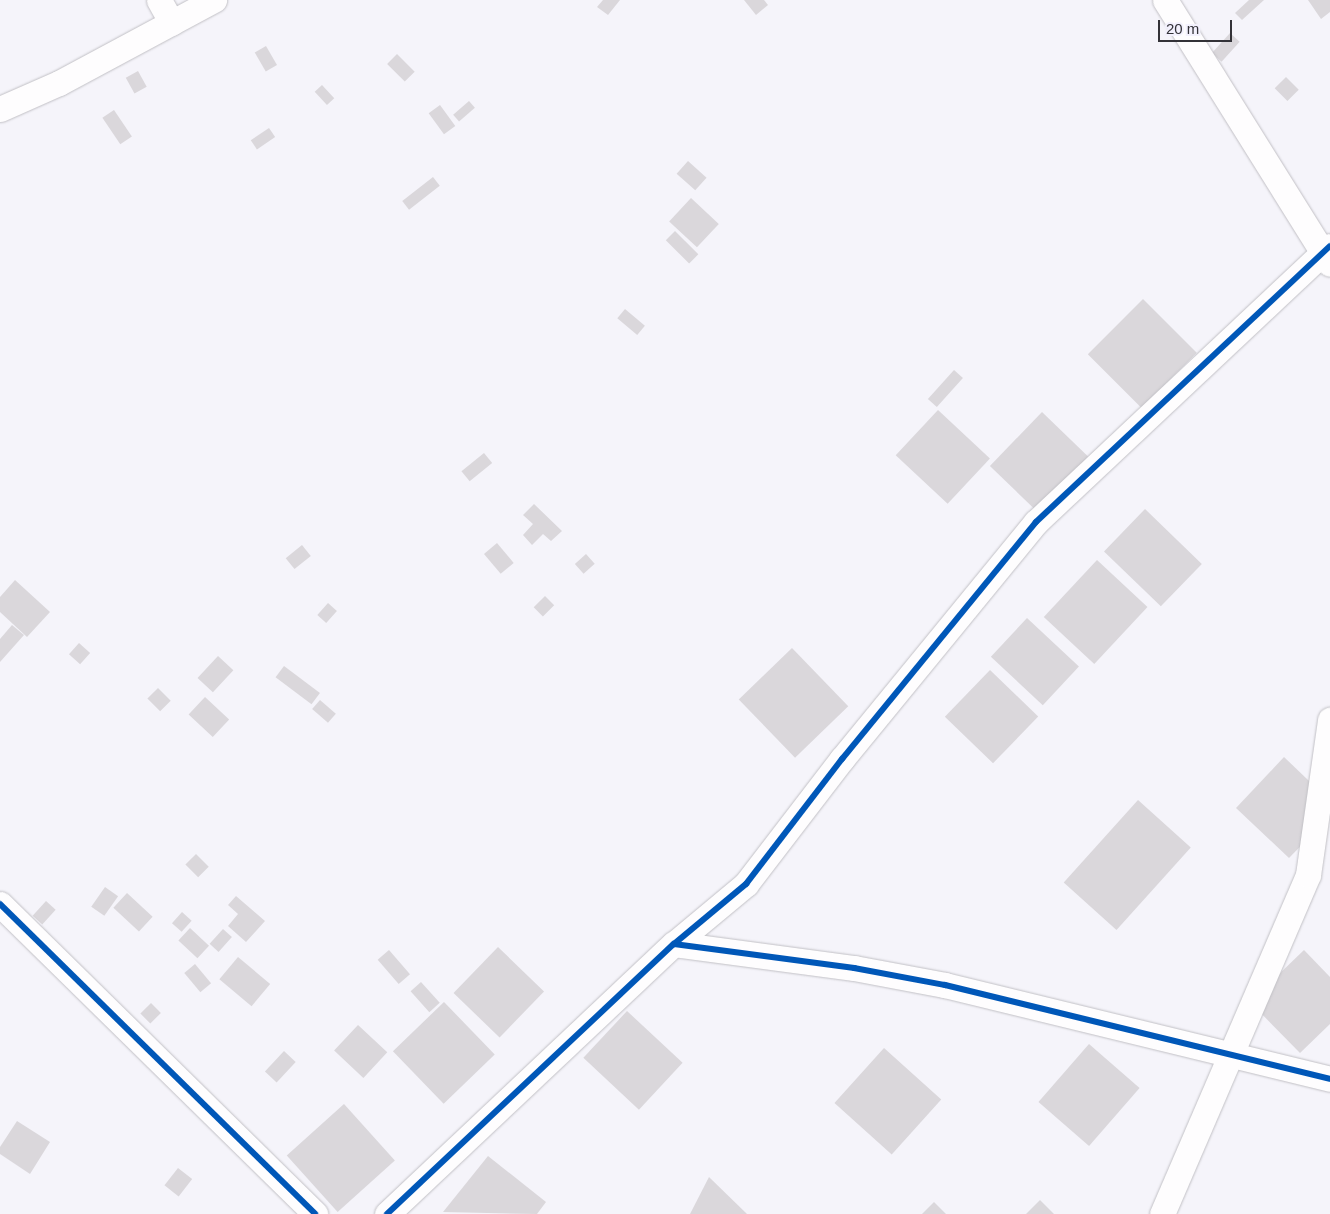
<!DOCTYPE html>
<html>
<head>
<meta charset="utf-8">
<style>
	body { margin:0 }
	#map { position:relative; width:1330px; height:1214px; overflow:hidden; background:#f5f4fa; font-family:Arial,sans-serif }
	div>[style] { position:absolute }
	.building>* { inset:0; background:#dad7db; transform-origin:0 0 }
	.roads { filter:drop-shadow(0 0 1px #c1c0c5) drop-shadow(0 0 1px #c1c0c5) }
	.street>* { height:25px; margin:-12.5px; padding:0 12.5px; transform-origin:12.5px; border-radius:12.5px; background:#fefdfe }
	.cycleway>* { height:6px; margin:-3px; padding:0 3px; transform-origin:3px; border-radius:3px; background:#0057b8 }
	span { translate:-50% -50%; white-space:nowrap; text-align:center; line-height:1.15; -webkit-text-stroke:4px #f3f1fd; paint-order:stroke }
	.scale { position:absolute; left:1158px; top:20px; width:74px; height:22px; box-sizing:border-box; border:2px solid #333238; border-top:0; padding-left:6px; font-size:15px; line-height:18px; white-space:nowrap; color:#333238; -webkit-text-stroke:4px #f3f1fd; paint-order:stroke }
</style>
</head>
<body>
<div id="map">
	<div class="building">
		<div style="clip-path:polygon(603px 0,620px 0,608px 15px,597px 7px)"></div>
		<div style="clip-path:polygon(744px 0,764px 0,768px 5px,756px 15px)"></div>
		<div style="clip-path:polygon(1249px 0,1264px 0,1242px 20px,1235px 13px)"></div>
		<div style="clip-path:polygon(1308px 0,1330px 0,1330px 12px,1321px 19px)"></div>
		<div style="left:1230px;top:33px;width:13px;height:27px;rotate:42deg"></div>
		<div style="left:266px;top:46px;width:22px;height:13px;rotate:60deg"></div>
		<div style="left:397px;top:54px;width:25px;height:14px;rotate:45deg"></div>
		<div style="left:138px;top:71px;width:18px;height:14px;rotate:61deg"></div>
		<div style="left:1286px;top:77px;width:18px;height:16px;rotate:45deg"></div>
		<div style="left:322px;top:85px;width:18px;height:10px;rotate:47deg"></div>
		<div style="left:469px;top:101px;width:9px;height:21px;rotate:49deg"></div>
		<div style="left:440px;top:105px;width:26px;height:14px;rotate:54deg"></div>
		<div style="left:114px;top:110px;width:32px;height:14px;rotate:56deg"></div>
		<div style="left:269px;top:128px;width:11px;height:22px;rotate:56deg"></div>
		<div style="left:688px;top:161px;width:25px;height:17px;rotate:42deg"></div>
		<div style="left:433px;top:177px;width:11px;height:39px;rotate:52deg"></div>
		<div style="left:691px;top:198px;width:38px;height:32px;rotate:43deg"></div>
		<div style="left:675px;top:231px;width:33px;height:13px;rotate:45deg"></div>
		<div style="left:1143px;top:299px;width:76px;height:78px;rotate:45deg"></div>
		<div style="left:625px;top:309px;width:26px;height:12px;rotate:40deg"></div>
		<div style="left:954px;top:370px;width:12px;height:39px;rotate:42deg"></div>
		<div style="left:938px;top:410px;width:71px;height:62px;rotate:43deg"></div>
		<div style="left:1042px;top:412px;width:72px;height:75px;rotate:44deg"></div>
		<div style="left:484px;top:453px;width:13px;height:29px;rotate:51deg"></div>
		<div style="clip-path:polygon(534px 504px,562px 531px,551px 541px,543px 534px,532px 545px,523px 535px,533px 524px,523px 515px)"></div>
		<div style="left:1145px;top:509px;width:79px;height:59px;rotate:44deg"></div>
		<div style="left:497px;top:543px;width:26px;height:17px;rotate:50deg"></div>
		<div style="left:302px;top:545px;width:14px;height:21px;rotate:51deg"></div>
		<div style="left:586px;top:554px;width:13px;height:15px;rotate:48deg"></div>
		<div style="left:1097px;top:560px;width:69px;height:78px;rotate:43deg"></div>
		<div style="clip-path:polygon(15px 580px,50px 612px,27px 637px,0 612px,0 597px)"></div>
		<div style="left:545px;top:596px;width:13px;height:16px;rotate:45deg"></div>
		<div style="left:328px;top:603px;width:12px;height:16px;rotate:42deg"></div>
		<div style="left:1027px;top:618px;width:71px;height:53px;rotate:43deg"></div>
		<div style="clip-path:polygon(12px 625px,24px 635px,0 662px,0 639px)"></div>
		<div style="left:79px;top:643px;width:15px;height:15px;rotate:42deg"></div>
		<div style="left:792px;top:648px;width:81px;height:74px;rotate:46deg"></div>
		<div style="left:218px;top:656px;width:21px;height:30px;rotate:43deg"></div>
		<div style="left:284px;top:666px;width:45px;height:14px;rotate:37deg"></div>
		<div style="left:990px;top:670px;width:67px;height:65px;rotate:44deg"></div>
		<div style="left:158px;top:688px;width:18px;height:15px;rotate:45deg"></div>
		<div style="left:205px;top:697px;width:33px;height:24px;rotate:43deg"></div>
		<div style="left:320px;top:700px;width:21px;height:12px;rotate:41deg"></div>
		<div style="clip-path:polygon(1284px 757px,1330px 801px,1330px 816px,1289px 858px,1236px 808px)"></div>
		<div style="left:1138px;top:800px;width:71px;height:111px;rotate:42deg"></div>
		<div style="left:196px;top:854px;width:18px;height:15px;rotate:45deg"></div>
		<div style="left:105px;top:887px;width:16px;height:24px;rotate:35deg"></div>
		<div style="left:127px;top:893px;width:35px;height:20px;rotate:43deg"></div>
		<div style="clip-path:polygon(236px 896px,265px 921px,246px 942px,228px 926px,238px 914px,228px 905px)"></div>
		<div style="left:46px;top:901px;width:13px;height:20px;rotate:42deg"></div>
		<div style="left:182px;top:912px;width:13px;height:15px;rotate:42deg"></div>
		<div style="left:190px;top:928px;width:26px;height:17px;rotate:43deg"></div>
		<div style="left:223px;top:929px;width:12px;height:20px;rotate:42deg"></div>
		<div style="left:498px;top:947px;width:64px;height:64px;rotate:44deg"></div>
		<div style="left:389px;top:950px;width:32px;height:15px;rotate:49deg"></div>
		<div style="clip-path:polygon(1304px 950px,1330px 977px,1330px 1024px,1300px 1053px,1250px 1002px)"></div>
		<div style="left:238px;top:957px;width:42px;height:29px;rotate:40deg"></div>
		<div style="left:195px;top:964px;width:25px;height:14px;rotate:50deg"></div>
		<div style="left:421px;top:982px;width:28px;height:14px;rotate:48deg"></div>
		<div style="left:444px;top:1002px;width:73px;height:71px;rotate:46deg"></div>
		<div style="left:151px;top:1003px;width:14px;height:15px;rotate:45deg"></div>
		<div style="left:627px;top:1011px;width:76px;height:64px;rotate:43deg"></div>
		<div style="left:358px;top:1025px;width:40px;height:35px;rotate:43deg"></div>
		<div style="left:1089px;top:1044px;width:67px;height:77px;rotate:41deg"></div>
		<div style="left:884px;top:1048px;width:77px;height:74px;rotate:42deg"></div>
		<div style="left:284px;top:1051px;width:16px;height:28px;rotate:43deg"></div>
		<div style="left:344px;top:1104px;width:76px;height:77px;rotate:48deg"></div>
		<div style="clip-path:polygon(17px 1121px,50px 1142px,30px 1174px,0 1154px,0 1147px)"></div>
		<div style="clip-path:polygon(488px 1156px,546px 1202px,537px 1214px,443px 1212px)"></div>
		<div style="left:178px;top:1168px;width:18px;height:22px;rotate:38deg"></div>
		<div style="clip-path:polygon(709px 1177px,747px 1214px,690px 1214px)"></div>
		<div style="clip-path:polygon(1040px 1200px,1054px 1214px,1026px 1214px)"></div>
		<div style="clip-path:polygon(934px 1202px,946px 1214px,922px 1214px)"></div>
	</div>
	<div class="roads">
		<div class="street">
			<div style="left:159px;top:0;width:26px;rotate:61deg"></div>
			<div style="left:1165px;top:0;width:311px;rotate:58deg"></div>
			<div style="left:0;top:109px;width:64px;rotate:-23.8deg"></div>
			<div style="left:59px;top:83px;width:176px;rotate:-28.2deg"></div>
			<div style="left:0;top:904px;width:442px;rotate:44.5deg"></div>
			<div style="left:674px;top:944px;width:182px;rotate:7.6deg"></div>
			<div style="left:854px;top:968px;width:93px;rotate:10.6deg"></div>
			<div style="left:945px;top:985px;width:396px;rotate:13.7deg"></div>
			<div style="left:387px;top:1214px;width:394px;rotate:-43.3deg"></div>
			<div style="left:674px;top:944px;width:94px;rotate:-39.8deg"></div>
			<div style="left:746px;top:884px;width:158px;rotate:-52.5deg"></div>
			<div style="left:842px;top:759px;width:306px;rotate:-50.7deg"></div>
			<div style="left:1036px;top:522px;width:403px;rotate:-43.2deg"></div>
			<div style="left:1162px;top:1214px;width:369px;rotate:-66.7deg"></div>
			<div style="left:1308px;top:875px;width:157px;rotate:-81.9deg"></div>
		</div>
	</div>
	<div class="cycleway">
		<div style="left:0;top:904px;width:442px;rotate:44.5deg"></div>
		<div style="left:674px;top:944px;width:182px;rotate:7.6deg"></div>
		<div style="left:854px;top:968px;width:93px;rotate:10.6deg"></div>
		<div style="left:945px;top:985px;width:396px;rotate:13.7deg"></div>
		<div style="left:387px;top:1214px;width:394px;rotate:-43.3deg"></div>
		<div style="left:674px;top:944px;width:94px;rotate:-39.8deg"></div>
		<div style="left:746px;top:884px;width:158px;rotate:-52.5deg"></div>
		<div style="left:842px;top:759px;width:306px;rotate:-50.7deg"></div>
		<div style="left:1036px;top:522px;width:403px;rotate:-43.2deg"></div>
	</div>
	<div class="scale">20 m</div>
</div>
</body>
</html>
